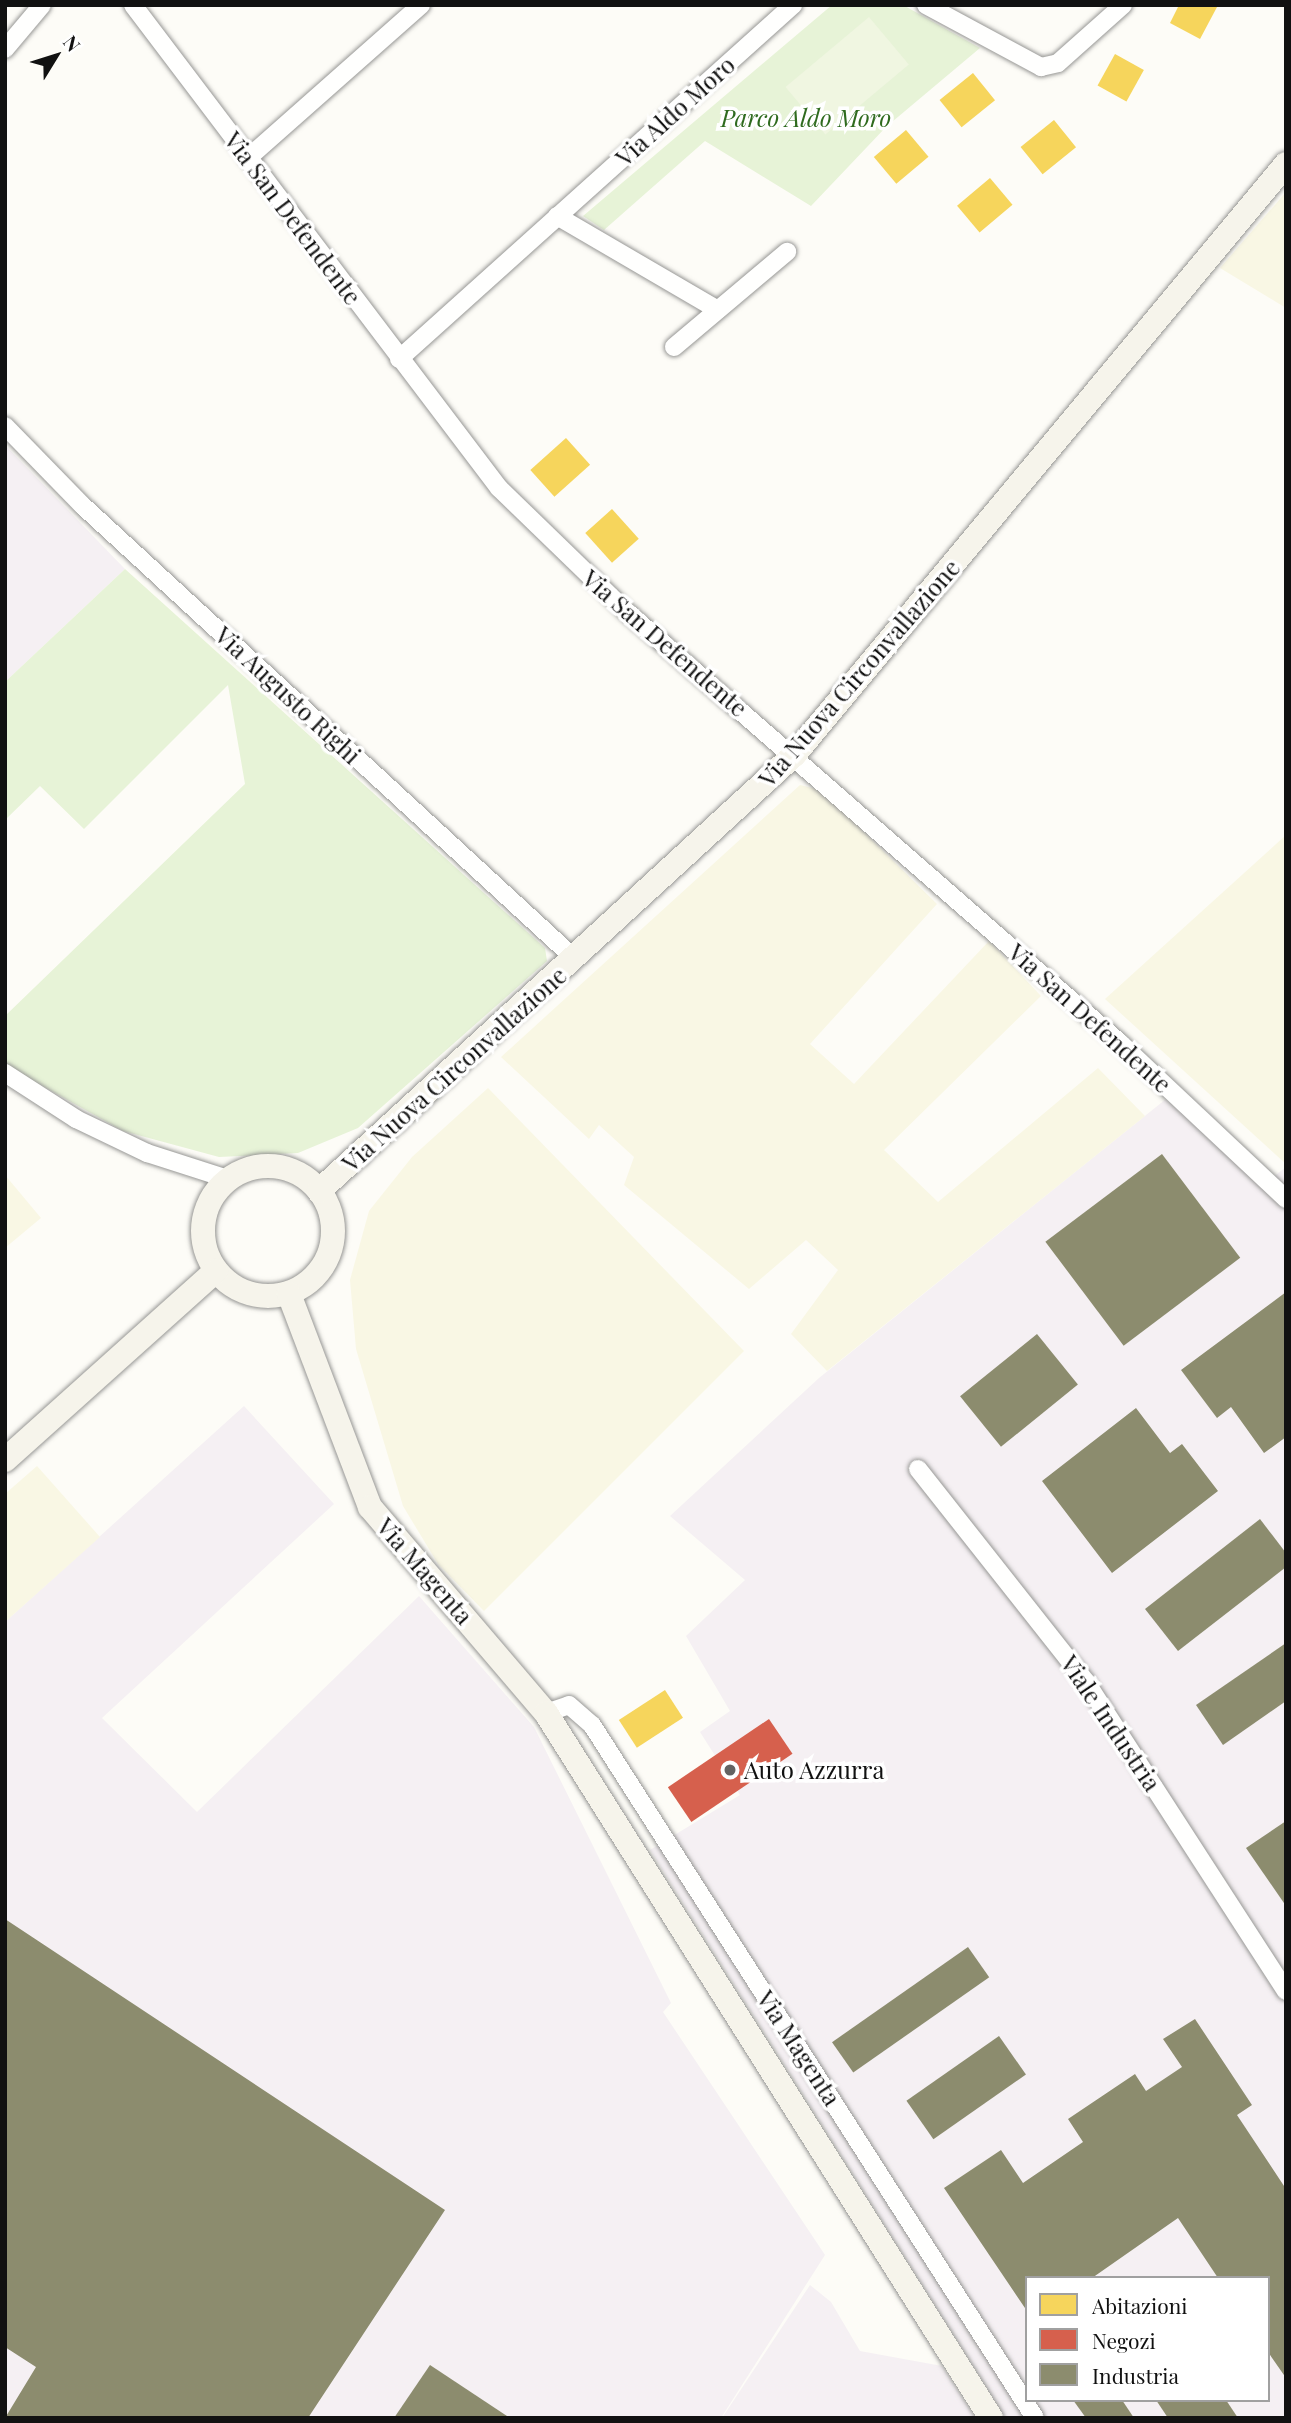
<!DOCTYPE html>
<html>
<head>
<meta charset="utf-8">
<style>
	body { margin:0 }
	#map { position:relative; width:1291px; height:2423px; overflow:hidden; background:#fdfcf7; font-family:"Playfair Display",serif }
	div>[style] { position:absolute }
	.industrial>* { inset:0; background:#f5f0f3 }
	.farmland>* { inset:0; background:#f9f7e4 }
	.green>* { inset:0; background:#e7f3d7 }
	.pitch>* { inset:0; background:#f0f6e1; transform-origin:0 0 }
	.homes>* { inset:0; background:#f6d55c; transform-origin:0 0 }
	.shops>* { inset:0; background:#d6604d; transform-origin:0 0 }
	.industry>* { inset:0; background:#8c8c6e; transform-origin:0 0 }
	.roads { filter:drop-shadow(0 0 2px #979795) drop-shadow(0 0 2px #979795) }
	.street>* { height:18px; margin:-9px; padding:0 9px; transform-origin:9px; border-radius:9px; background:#fffffe }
	.secondary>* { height:24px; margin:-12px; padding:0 12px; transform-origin:12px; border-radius:12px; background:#f6f4eb }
	.secondary>.ring { margin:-12px; padding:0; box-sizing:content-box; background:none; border:24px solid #f6f4eb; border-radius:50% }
	.dots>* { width:19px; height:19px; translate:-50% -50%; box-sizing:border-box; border:4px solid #fff; border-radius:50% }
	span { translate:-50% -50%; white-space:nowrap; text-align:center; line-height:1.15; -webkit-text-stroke:7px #fff; paint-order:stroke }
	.street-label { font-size:24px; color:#111 }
	.park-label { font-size:24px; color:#2f6b1f; font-style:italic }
	.poi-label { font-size:24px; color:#111 }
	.left { translate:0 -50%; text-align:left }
	.frame { position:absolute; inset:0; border:7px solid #111; pointer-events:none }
	.legend { position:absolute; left:1025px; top:2276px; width:245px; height:126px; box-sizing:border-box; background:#fff; border:2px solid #a0a0a0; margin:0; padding:9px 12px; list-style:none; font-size:21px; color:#111 }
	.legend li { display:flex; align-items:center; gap:14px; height:35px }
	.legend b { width:35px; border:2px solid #a0a0a0 }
	.north { position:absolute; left:21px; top:21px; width:70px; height:70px; -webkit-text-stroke:5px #fff; paint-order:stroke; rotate:52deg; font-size:19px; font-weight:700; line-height:28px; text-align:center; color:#111 }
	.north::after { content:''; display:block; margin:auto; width:24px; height:32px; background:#111; clip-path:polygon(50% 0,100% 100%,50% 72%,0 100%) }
</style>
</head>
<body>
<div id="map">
	<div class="industrial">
		<div style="clip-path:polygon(5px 445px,125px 569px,5px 682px)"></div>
		<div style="clip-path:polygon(evenodd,1166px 1099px,1263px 1185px,1286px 1167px,1286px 2418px,1006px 2418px,650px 1850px,740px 1795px,700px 1732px,730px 1711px,686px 1636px,745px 1580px,670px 1516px,819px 1378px,1166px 1099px,1027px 2278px,1268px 2278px,1268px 2400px,1027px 2400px,1027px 2278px)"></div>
		<div style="clip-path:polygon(244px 1406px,334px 1504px,102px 1718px,197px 1812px,419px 1596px,534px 1727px,671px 2003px,663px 2012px,825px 2255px,721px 2418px,5px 2418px,5px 1622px)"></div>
		<div style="clip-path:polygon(810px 2285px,831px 2302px,860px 2351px,942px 2366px,975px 2418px,722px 2418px)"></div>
	</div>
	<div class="farmland">
		<div style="clip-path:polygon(1286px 192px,1286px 308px,1220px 268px)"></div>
		<div style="clip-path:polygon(800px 785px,821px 790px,937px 904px,810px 1044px,854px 1084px,989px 941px,1041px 996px,884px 1150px,938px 1202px,1098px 1068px,1145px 1116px,827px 1371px,791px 1334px,838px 1270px,806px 1240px,749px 1289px,624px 1185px,634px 1157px,599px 1125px,589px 1139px,501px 1057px)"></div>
		<div style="clip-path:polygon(1286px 835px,1286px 1164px,1105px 999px)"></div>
		<div style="clip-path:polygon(488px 1088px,744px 1351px,484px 1611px,438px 1564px,403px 1506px,356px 1349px,350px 1280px,369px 1211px,412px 1157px)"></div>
		<div style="clip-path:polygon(5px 1175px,41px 1218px,5px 1248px)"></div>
		<div style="clip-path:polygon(37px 1466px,100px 1537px,5px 1622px,5px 1494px)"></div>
	</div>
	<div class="green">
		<div style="clip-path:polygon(832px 5px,903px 5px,980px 48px,886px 127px,811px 206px,705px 141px,604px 230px,583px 216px)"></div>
		<div style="clip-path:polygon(125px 569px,545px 948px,547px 961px,358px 1128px,298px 1153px,219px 1157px,123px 1131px,5px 1065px,5px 1016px,245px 784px,228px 685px,84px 829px,40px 786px,5px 820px,5px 682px)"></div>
	</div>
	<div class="pitch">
		<div style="left:869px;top:17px;width:62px;height:109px;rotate:50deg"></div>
	</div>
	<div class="homes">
		<div style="clip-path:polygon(1179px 5px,1217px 7px,1200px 39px,1170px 23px)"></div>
		<div style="left:1115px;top:54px;width:33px;height:36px;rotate:29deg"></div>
		<div style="left:973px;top:73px;width:35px;height:43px;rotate:51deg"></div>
		<div style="left:1054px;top:120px;width:35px;height:43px;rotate:51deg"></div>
		<div style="left:906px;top:130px;width:35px;height:42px;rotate:50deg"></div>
		<div style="left:990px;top:178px;width:35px;height:43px;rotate:50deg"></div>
		<div style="left:566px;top:438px;width:36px;height:48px;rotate:48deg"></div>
		<div style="left:612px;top:509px;width:40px;height:36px;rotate:48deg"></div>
		<div style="left:665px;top:1690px;width:33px;height:55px;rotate:57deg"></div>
	</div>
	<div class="shops">
		<div style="left:769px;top:1719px;width:42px;height:122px;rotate:56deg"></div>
	</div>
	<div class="industry">
		<div style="left:1162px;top:1154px;width:130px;height:146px;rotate:53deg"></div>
		<div style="clip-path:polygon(1286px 1292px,1286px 1437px,1264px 1453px,1231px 1407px,1217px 1418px,1181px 1370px)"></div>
		<div style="left:1037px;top:1334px;width:65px;height:99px;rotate:51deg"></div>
		<div style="clip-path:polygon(1136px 1408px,1170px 1453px,1182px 1444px,1218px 1491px,1112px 1573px,1042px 1481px)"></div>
		<div style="clip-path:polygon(1260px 1519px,1286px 1553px,1286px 1567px,1178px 1651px,1145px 1609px)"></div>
		<div style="clip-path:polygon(1286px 1643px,1286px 1701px,1223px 1745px,1196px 1705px)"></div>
		<div style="clip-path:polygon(1286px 1821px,1286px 1906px,1246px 1848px)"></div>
		<div style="clip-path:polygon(5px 1919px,445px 2210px,308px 2418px,5px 2418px,36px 2367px,5px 2347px)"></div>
		<div style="left:968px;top:1947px;width:37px;height:166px;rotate:55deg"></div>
		<div style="clip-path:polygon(1195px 2019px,1252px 2105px,1237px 2115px,1286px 2189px,1286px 2378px,1268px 2352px,1268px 2278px,1218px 2278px,1178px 2218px,1092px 2278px,1027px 2278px,1027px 2311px,944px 2188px,1001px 2150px,1023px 2183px,1083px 2142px,1068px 2119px,1135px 2074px,1146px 2091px,1182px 2067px,1163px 2039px)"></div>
		<div style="left:999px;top:2036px;width:47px;height:113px;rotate:55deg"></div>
		<div style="clip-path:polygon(430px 2365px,510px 2418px,394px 2418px)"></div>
		<div style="clip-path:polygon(1073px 2400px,1122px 2400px,1134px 2418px,1086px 2418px)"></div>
		<div style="clip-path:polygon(1156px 2400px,1226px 2400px,1238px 2418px,1168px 2418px)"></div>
	</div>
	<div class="roads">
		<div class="street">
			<div style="left:133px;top:5px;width:606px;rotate:52.85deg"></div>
			<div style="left:499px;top:488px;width:178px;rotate:44.1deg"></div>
			<div style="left:627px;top:612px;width:655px;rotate:41.16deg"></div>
			<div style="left:1120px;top:1043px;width:228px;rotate:43.2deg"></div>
			<div style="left:926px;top:5px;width:131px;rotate:28.3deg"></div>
			<div style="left:1041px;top:67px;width:17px;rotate:-13deg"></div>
			<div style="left:1058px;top:63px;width:87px;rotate:-41.7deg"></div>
			<div style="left:5px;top:49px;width:57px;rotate:-49.9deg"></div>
			<div style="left:248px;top:158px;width:231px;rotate:-41.5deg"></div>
			<div style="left:557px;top:216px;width:186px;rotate:30.3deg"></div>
			<div style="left:674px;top:347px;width:148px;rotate:-40.1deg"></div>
			<div style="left:399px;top:359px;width:530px;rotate:-41.94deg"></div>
			<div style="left:5px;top:426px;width:110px;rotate:45.7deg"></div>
			<div style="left:82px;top:505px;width:670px;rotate:42.64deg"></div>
			<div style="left:5px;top:1073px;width:85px;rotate:32.9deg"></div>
			<div style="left:76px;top:1119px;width:79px;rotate:25.6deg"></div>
			<div style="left:147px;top:1153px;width:85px;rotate:17.8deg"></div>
			<div style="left:918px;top:1469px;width:271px;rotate:51.7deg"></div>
			<div style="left:1086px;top:1682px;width:368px;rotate:57.1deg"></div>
			<div style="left:546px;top:1713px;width:24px;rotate:-19deg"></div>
			<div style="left:569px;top:1705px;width:30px;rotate:41deg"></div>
			<div style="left:592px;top:1725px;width:822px;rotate:57.41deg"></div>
		</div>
		<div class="secondary">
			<div class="ring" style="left:203px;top:1166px;width:106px;height:106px"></div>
			<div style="left:319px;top:1191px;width:645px;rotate:-42.55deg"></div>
			<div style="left:794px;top:755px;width:769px;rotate:-50.22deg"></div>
			<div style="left:289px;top:1294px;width:228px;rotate:69.2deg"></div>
			<div style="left:370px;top:1507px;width:271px;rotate:49.5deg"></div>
			<div style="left:546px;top:1713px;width:834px;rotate:57.74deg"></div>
			<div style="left:5px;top:1460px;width:283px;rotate:-41.9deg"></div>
		</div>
	</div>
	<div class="dots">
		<div style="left:730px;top:1770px;background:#646362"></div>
	</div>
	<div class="street-label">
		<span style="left:675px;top:111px;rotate:-42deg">Via Aldo Moro</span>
		<span style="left:293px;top:218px;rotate:53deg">Via San Defendente</span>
		<span style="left:665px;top:643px;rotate:41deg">Via San Defendente</span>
		<span style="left:859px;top:673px;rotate:-49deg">Via Nuova Circonvallazione</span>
		<span style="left:288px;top:695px;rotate:43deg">Via Augusto Righi</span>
		<span style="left:1090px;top:1018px;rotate:42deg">Via San Defendente</span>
		<span style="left:454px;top:1069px;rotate:-42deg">Via Nuova Circonvallazione</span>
		<span style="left:425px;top:1571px;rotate:49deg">Via Magenta</span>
		<span style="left:1111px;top:1723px;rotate:56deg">Viale Industria</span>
		<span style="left:799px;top:2048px;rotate:57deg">Via Magenta</span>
	</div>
	<div class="park-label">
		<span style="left:806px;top:118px">Parco Aldo Moro</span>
	</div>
	<div class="poi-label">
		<span class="left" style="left:744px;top:1770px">Auto Azzurra</span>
	</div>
	<div class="frame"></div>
	<ul class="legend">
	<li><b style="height:19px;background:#f6d55c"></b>Abitazioni</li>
	<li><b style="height:19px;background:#d6604d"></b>Negozi</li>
	<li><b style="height:19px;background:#8c8c6e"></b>Industria</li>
	</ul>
	<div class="north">N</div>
</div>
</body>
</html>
